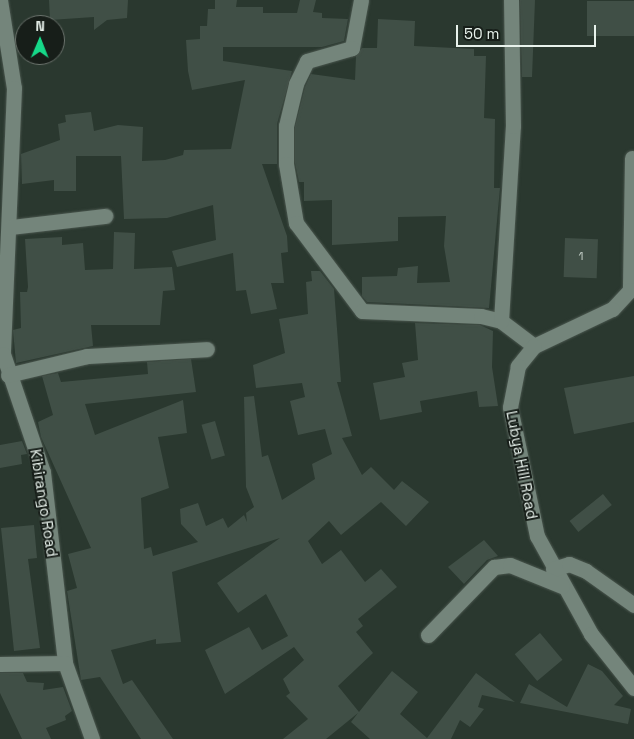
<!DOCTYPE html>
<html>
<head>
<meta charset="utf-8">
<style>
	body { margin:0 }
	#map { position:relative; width:634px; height:739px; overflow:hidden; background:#2a382f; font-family:"Space Grotesk",sans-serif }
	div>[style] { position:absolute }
	.building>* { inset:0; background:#404f46; transform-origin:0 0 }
	.roads { filter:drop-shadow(0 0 1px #4a564e) drop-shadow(0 0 1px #4a564e) }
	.minor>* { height:15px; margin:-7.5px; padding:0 7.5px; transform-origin:7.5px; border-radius:7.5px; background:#74857b }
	span { translate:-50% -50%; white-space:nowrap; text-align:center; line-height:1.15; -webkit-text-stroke:4px #171e19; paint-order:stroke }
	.number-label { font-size:12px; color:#bec9c2 }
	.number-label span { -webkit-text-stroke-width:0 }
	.street-label { font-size:15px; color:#e8f2ec }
	.north { position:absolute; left:15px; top:15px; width:50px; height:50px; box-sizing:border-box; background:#171e19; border:1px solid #6b736d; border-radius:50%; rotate:1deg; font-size:14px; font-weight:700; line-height:20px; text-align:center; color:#e8f2ec }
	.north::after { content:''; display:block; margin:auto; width:18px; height:22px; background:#16d989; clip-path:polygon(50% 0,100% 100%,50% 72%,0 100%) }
	.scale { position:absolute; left:456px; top:25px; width:140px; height:22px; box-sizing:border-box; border:2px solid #e8f2ec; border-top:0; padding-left:6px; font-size:15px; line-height:18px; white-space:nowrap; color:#e8f2ec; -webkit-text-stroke:4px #171e19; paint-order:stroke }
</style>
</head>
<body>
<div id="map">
	<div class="building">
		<div style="clip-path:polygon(49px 0,128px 0,127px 18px,107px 20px,94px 30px,94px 17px,50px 20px)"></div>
		<div style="clip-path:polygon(215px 0,237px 0,236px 7px,263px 7px,263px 13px,297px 13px,300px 0,316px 0,313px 12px,322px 13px,322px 18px,348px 19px,344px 41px,322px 47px,223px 47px,223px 61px,292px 71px,277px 124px,277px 164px,262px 164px,287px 236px,288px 252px,281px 253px,284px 283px,271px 283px,277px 309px,251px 314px,246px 290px,236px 291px,233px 253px,177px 267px,172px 251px,216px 240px,213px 205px,167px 218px,124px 219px,121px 156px,76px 156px,76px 191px,54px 191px,54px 180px,22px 184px,21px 154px,60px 140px,58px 124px,66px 122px,65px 115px,91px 112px,94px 131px,118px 125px,143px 127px,142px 161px,165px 160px,183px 155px,184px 150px,231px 149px,245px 80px,192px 90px,188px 71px,186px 40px,200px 39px,200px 26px,207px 26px,208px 9px,215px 9px)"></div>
		<div style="clip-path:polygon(520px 0,535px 0,532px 77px,522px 77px)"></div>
		<div style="left:634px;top:1px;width:35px;height:47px;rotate:90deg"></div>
		<div style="clip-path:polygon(378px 19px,415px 21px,414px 46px,474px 49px,474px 56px,486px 56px,484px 118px,495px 119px,494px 188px,500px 188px,489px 308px,367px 302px,362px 296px,362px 277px,397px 276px,398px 268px,418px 266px,417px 283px,450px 282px,444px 246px,446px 216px,398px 217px,398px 241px,332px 245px,332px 200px,304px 201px,304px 182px,299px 182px,295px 163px,295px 127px,305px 87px,311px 74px,355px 80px,356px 56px,362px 48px,377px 48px)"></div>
		<div style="clip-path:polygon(114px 232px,135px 233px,134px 269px,172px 267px,175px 290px,163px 291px,160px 325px,91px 325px,93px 346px,16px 363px,13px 330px,21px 328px,20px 292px,27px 292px,28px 287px,25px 239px,62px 237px,62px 245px,83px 243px,85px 270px,113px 269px)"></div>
		<div style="left:565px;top:238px;width:33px;height:39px;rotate:2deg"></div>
		<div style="clip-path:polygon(311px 271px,320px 271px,334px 289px,341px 382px,337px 382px,352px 436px,342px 438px,362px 475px,371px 467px,394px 490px,402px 481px,429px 502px,406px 526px,381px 502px,341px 535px,329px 521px,308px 541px,322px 564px,341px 550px,365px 582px,381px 569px,397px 587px,358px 619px,363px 626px,356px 632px,373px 653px,338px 686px,359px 712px,392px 671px,418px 692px,400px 714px,427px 738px,476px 673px,515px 702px,482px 695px,478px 707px,484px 709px,470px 727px,460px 720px,451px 739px,370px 739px,351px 722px,358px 713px,326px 739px,283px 739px,308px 719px,286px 696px,290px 693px,283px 679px,304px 660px,294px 647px,225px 694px,205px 650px,249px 627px,262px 650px,288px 636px,266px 594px,238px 613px,217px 583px,280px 538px,172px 572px,181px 642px,156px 644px,156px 639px,111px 650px,123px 684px,132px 680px,173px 739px,141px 739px,100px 677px,81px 680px,67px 591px,77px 588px,68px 554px,91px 548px,41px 437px,38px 422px,53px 415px,42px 376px,58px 373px,61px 382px,148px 374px,147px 362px,191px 359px,196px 392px,85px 404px,95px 435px,183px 400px,187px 433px,158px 437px,169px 488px,141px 498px,144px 549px,151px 547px,153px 556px,198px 542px,181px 524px,180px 509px,198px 503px,206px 526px,223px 518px,228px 528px,244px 515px,247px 522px,246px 513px,254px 507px,246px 487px,244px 397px,254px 396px,262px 457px,268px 455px,282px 500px,315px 479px,312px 464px,332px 454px,325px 429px,298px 435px,290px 401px,305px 397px,302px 383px,256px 388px,253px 365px,285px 353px,279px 319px,308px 314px,306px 282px,312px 281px)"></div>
		<div style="clip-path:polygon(415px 323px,480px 325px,493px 331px,492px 367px,498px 406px,479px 407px,477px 391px,420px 401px,422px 412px,380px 420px,373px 383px,405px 377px,402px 363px,418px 360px)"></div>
		<div style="clip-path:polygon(634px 376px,634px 422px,574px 434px,564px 388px)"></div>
		<div style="left:215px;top:421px;width:36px;height:14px;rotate:74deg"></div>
		<div style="clip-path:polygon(22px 441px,27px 454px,21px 455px,22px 464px,0 468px,0 445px)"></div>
		<div style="left:603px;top:494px;width:14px;height:43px;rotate:51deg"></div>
		<div style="clip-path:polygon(34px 525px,37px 558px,28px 559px,40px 648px,14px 651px,1px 528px)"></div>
		<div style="clip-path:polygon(484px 540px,498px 556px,487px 560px,464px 584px,448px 567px)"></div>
		<div style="left:540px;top:633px;width:35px;height:33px;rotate:50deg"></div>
		<div style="clip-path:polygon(588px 664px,602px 671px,623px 696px,614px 705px,631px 709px,628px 724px,520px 703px,529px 684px,567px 707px)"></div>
		<div style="clip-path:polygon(0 673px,23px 673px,27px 682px,44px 683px,43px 690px,63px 687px,72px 711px,65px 716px,66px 720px,46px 728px,51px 739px,22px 739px,0 693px)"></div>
	</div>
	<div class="roads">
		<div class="minor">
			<div style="left:0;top:0;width:89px;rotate:81deg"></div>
			<div style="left:14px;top:88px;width:266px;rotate:92.4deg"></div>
			<div style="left:3px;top:354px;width:125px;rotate:71.3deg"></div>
			<div style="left:43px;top:472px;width:192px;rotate:83.4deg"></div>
			<div style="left:65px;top:663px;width:81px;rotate:70.4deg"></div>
			<div style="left:361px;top:0;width:49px;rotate:100.6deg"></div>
			<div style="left:352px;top:48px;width:47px;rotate:163.9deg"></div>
			<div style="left:307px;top:61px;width:25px;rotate:116deg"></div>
			<div style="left:296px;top:84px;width:43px;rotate:103.4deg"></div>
			<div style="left:286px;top:126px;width:38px;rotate:90deg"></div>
			<div style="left:286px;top:164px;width:60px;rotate:80.4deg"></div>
			<div style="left:296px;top:223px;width:110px;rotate:53.1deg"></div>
			<div style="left:362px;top:311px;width:119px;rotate:2.4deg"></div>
			<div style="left:481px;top:316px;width:21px;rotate:14deg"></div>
			<div style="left:501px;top:321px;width:41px;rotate:37.1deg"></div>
			<div style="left:632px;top:158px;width:132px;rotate:90.9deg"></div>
			<div style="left:630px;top:290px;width:26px;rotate:133deg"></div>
			<div style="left:612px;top:309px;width:86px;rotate:154.6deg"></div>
			<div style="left:534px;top:346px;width:26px;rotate:129deg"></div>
			<div style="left:518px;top:366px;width:42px;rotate:101deg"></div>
			<div style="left:510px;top:407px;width:132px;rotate:78.2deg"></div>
			<div style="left:537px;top:536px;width:112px;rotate:61.1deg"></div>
			<div style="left:591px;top:634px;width:69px;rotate:51.5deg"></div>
			<div style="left:11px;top:227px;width:95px;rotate:-6.7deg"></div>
			<div style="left:501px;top:321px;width:195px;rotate:-86.5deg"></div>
			<div style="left:513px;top:126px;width:126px;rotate:-90.9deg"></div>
			<div style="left:8px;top:375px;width:81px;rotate:-13.5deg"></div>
			<div style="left:87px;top:356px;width:120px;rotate:-3.3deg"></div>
			<div style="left:553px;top:569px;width:17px;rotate:-17deg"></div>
			<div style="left:569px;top:564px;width:18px;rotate:22deg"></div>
			<div style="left:586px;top:571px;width:59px;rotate:35.3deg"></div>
			<div style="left:428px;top:635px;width:95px;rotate:-45.9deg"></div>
			<div style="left:494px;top:567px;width:16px;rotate:-7deg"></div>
			<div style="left:510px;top:565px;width:56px;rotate:22deg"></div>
			<div style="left:0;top:664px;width:65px;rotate:-0.9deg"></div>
		</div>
	</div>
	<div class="number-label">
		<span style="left:581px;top:257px">1</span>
	</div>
	<div class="street-label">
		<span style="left:522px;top:465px;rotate:79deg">Lubya Hill Road</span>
		<span style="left:44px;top:503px;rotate:81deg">Kibirango Road</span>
	</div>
	<div class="north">N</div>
	<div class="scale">50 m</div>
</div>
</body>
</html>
